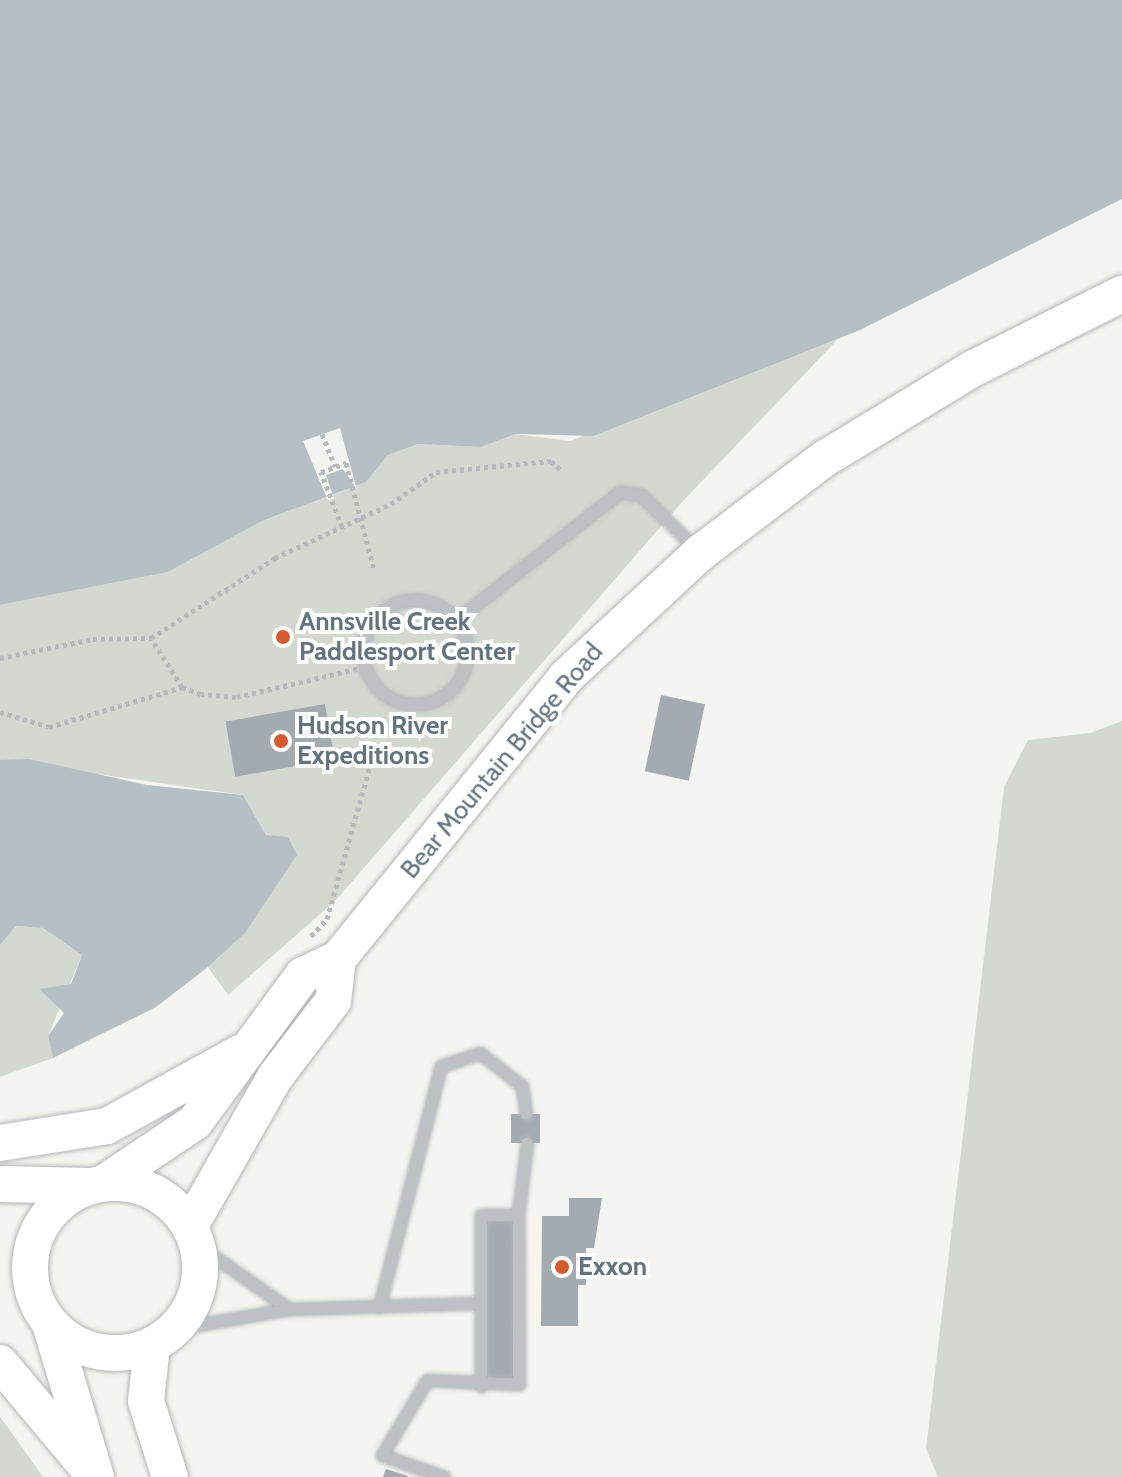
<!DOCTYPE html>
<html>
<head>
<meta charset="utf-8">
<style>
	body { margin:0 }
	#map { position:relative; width:1122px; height:1477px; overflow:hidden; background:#f4f4f0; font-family:Cabin,sans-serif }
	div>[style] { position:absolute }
	.green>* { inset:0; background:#d3d9d0 }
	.water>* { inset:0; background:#b6c0c4 }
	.pier>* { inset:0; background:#f4f4f0 }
	.building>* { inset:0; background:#a4abb0; transform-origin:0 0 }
	.path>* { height:5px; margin-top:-2.5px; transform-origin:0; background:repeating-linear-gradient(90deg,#b7babc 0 4px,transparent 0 8px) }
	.roads { filter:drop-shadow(0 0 2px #b2b5b8) drop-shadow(0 0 2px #b2b5b8) }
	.service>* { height:11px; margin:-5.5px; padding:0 5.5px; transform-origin:5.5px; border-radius:5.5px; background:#bdc1c4 }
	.service>.ring { margin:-5.5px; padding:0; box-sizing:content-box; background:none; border:11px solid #bdc1c4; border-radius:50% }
	.trunk>* { height:36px; margin:-18px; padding:0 18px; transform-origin:18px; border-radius:18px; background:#fff }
	.trunk>.ring { margin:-18px; padding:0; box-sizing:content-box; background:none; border:36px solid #fff; border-radius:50% }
	.dots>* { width:22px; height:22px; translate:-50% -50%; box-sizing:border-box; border:4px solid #fff; border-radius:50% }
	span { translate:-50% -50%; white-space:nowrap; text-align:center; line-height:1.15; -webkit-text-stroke:8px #fff; paint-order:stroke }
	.poi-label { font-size:26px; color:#65737f; font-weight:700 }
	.left { translate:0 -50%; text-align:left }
	.street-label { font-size:26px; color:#65737f }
</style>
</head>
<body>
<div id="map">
	<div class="green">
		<div style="clip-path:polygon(838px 339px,683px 501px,336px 900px,228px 995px,208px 967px,245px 933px,266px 835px,243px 795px,0 760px,0 605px,168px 572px,262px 521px,366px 482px,388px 455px,418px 444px,481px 447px,515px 434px,570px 441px)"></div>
		<div style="clip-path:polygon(1122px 721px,1122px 1477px,938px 1477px,926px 1449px,1004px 787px,1028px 740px,1090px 733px)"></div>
		<div style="clip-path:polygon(16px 926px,43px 928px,82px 955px,48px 1036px,53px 1058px,0 1077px,0 945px)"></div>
		<div style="clip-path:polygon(0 1417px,4px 1422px,43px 1477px,0 1477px)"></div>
	</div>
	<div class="water">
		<div style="clip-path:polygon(0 0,1122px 0,1122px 199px,860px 330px,593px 436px,515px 434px,481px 447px,418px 444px,388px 455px,366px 482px,262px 521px,168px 572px,0 605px)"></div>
		<div style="clip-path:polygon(29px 759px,147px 785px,243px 795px,266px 835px,288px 837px,297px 855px,245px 933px,208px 967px,156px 1007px,53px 1058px,48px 1036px,64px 1013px,39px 989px,71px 984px,82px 955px,43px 928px,16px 926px,0 945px,0 760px)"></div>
	</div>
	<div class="pier">
		<div style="clip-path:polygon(340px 428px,357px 490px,343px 469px,326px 475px,334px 499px,328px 501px,303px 441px)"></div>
	</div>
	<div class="building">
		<div style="left:661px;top:695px;width:45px;height:78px;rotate:12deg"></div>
		<div style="left:325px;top:704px;width:56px;height:101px;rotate:80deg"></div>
		<div style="left:511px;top:1114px;width:29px;height:29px"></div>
		<div style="clip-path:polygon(569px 1198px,602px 1198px,594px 1248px,586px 1248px,586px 1285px,578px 1285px,578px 1326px,541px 1326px,542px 1216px,569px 1216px)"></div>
		<div style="left:486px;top:1221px;width:27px;height:157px"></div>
		<div style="clip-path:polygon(386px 1469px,408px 1476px,408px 1477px,383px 1477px)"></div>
	</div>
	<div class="path">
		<div style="left:322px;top:434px;width:35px;rotate:68deg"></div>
		<div style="left:342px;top:527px;width:59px;rotate:-110.9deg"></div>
		<div style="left:321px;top:472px;width:27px;rotate:-20deg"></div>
		<div style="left:346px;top:463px;width:110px;rotate:75.2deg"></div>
		<div style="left:0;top:658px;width:95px;rotate:-11.5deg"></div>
		<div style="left:93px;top:639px;width:58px;rotate:-1deg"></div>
		<div style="left:365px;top:667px;width:132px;rotate:166.9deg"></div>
		<div style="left:236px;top:697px;width:35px;rotate:-175deg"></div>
		<div style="left:201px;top:694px;width:20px;rotate:-160deg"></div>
		<div style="left:182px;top:687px;width:58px;rotate:-122.3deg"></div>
		<div style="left:151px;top:638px;width:148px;rotate:-32.8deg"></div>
		<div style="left:275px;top:558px;width:128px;rotate:-25deg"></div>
		<div style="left:391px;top:504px;width:55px;rotate:-35.4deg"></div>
		<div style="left:436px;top:472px;width:116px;rotate:-5.5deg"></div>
		<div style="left:551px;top:461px;width:16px;rotate:43deg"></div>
		<div style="left:0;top:712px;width:51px;rotate:17deg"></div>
		<div style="left:49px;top:727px;width:139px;rotate:-16.7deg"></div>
		<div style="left:311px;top:936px;width:23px;rotate:-47deg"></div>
		<div style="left:327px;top:919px;width:181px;rotate:-74.3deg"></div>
	</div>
	<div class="roads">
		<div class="service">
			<div class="ring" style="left:363px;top:600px;width:93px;height:93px"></div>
			<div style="left:456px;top:620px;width:208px;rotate:-38deg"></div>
			<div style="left:620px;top:492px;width:21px;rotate:8deg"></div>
			<div style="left:641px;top:495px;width:78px;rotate:44.5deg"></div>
			<div style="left:198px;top:1245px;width:111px;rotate:35.1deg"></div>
			<div style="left:379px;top:1307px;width:249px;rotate:-75.6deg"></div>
			<div style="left:441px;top:1066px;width:41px;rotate:-18.4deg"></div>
			<div style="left:480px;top:1053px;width:53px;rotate:38.2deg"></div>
			<div style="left:522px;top:1086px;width:28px;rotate:82deg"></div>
			<div style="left:174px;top:1329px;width:117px;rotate:-9.9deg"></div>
			<div style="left:289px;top:1309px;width:192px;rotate:-1.8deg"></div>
			<div style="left:481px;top:1386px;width:171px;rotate:-90deg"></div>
			<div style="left:481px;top:1215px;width:37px"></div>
			<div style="left:444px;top:1477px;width:66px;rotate:-160.5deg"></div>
			<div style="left:382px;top:1455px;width:87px;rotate:-59deg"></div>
			<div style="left:427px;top:1380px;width:92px;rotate:2.5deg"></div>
			<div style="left:519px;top:1384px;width:169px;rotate:-90.3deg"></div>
			<div style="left:518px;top:1215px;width:73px;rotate:-82.9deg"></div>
		</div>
		<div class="trunk">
			<div style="left:0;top:1143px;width:108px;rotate:-9deg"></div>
			<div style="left:107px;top:1126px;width:152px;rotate:-28.8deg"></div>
			<div style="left:107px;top:1181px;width:106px;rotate:-33.8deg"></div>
			<div style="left:195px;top:1122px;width:182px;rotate:-53.7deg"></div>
			<div style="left:303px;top:975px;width:38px;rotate:-25deg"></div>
			<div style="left:338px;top:959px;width:363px;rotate:-51deg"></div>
			<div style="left:566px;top:677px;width:183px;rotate:-42.8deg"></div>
			<div style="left:700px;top:553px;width:156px;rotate:-37.2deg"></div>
			<div style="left:824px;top:459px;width:173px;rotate:-31.3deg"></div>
			<div style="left:972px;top:369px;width:168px;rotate:-26.6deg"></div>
			<div class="ring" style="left:30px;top:1183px;width:134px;height:134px"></div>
			<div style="left:0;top:1184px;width:89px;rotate:1.3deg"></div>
			<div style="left:190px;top:1226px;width:172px;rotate:-60.3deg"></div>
			<div style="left:275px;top:1077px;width:96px;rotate:-52.7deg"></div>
			<div style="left:333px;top:1001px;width:42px;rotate:-83.2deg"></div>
			<div style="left:51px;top:1327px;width:157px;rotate:73.3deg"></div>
			<div style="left:152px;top:1345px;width:56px;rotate:96.1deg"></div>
			<div style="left:146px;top:1401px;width:80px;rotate:72.5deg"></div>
			<div style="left:0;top:1363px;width:134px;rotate:50.1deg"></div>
		</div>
	</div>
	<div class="dots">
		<div style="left:283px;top:637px;background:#d45c30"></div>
		<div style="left:281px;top:741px;background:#d45c30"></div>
		<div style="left:562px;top:1267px;background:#d45c30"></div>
	</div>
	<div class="poi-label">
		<span class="left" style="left:299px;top:637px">Annsville Creek<br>Paddlesport Center</span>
		<span class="left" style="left:297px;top:741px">Hudson River<br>Expeditions</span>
		<span class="left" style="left:578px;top:1267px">Exxon</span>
	</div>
	<div class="street-label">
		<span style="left:502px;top:761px;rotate:-50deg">Bear Mountain Bridge Road</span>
	</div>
</div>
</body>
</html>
